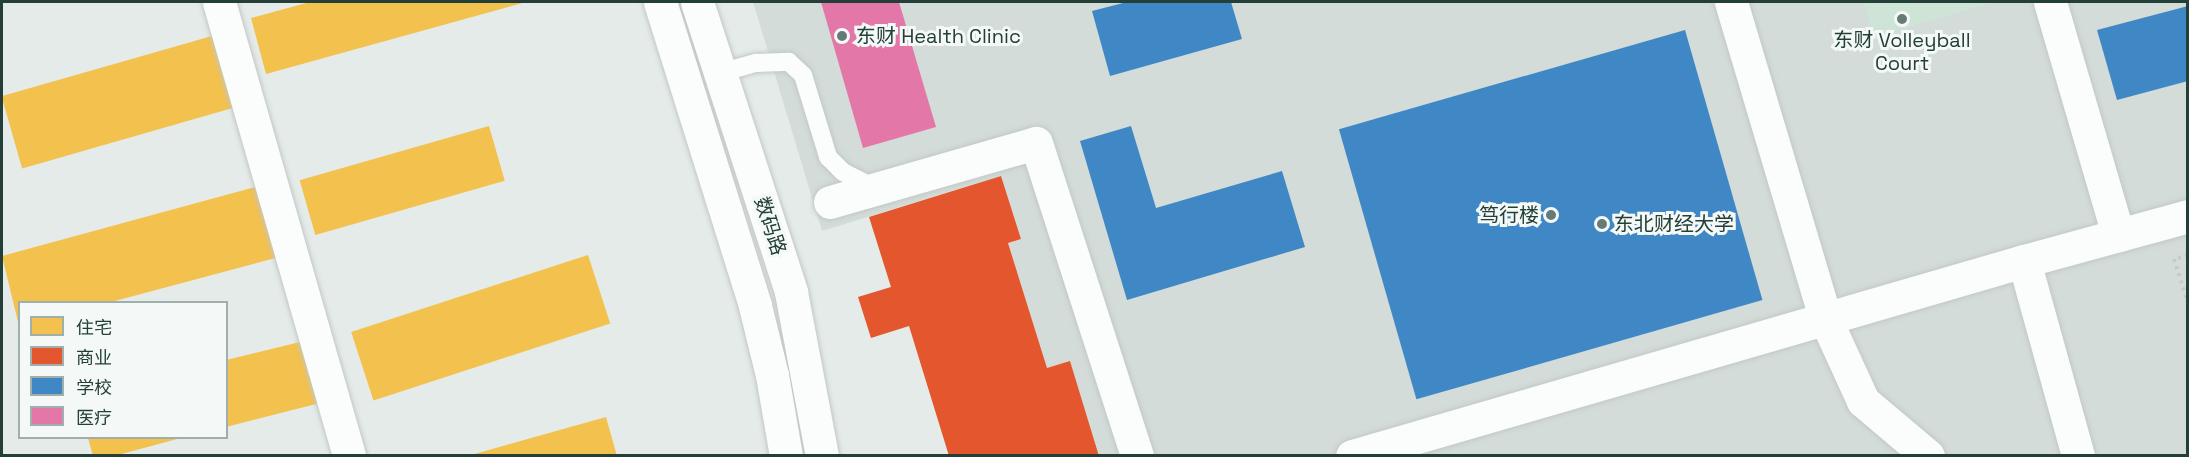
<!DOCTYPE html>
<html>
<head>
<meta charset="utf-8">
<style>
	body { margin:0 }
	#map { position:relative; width:2189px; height:457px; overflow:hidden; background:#e5ebe8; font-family:"Space Grotesk","Noto Sans SC",sans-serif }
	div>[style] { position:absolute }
	.built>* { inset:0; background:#d3dcd8 }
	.green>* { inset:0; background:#cee4d6 }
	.homes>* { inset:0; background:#f2c14e; transform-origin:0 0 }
	.shops>* { inset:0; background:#e4572e }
	.schools>* { inset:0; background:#3f88c5; transform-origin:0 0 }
	.health>* { inset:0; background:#e377a8 }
	.path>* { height:4px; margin-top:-2px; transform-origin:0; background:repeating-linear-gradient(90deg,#c2cbc8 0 3px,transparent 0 7.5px) }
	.roads { filter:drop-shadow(0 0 2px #c2c8c5) drop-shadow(0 0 2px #c2c8c5) }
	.service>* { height:18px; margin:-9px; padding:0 9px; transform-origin:9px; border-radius:9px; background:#fbfcfc }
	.minor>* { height:33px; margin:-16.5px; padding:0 16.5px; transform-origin:16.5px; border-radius:16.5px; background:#fbfcfc }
	.secondary>* { height:33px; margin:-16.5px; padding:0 16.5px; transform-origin:16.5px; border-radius:16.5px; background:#fbfcfc }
	.dots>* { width:16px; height:16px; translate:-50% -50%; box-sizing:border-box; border:3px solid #f4f9f7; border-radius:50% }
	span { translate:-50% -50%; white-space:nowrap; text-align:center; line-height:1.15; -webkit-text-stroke:6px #f4f9f7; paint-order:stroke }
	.poi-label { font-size:20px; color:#233f38 }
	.left { translate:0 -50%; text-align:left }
	.right { translate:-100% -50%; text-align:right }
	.street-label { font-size:20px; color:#233f38 }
	.frame { position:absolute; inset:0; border:3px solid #233f38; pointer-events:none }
	.legend { position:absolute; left:18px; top:301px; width:210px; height:138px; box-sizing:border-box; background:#f4f9f7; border:2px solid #a0afab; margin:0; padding:8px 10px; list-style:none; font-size:18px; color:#233f38 }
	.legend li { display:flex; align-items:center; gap:12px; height:30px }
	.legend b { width:30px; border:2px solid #a0afab }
</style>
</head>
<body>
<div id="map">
	<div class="built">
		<div style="clip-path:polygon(753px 2px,2187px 2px,2187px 455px,1099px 455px,1070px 362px,1047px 368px,1008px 243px,1021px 239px,1001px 176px,822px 231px)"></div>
	</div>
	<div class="green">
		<div style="clip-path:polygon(1864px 2px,1995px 2px,1874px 37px)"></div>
	</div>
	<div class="homes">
		<div style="clip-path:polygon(310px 2px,526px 2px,266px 74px,251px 18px)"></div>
		<div style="left:212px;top:36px;width:75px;height:219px;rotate:74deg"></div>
		<div style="left:489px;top:126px;width:57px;height:197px;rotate:74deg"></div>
		<div style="clip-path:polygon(259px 186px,279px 257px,111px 302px,20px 302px,19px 326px,2px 256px)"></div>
		<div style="left:588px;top:255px;width:72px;height:249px;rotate:72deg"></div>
		<div style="clip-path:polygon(304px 341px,320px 403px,226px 427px,226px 360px)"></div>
		<div style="clip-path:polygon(606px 417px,617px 456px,471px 456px,471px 455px)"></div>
		<div style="clip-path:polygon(88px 438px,181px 438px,114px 456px,93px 456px)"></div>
	</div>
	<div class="shops">
		<div style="clip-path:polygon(1001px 176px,1021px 239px,1008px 243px,1047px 368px,1070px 361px,1099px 456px,949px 456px,909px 326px,871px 338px,858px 297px,891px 287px,869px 217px)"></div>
	</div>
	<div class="schools">
		<div style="clip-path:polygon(1127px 2px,1231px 2px,1242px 39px,1110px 76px,1092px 11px)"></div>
		<div style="clip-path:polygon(2188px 6px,2188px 81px,2117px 100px,2097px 30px)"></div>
		<div style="left:1685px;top:30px;width:281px;height:360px;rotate:74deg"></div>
		<div style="clip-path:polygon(1131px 126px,1156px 208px,1282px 171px,1305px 247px,1127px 300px,1080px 141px)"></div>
	</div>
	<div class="health">
		<div style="clip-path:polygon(821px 2px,899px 2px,936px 127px,863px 148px)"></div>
	</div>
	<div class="path">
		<div style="left:2188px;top:255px;width:15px;rotate:164deg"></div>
		<div style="left:2174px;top:259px;width:46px;rotate:72.3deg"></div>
	</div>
	<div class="roads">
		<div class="service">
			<div style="left:720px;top:73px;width:37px;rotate:-16deg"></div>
			<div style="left:756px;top:63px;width:33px;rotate:-2deg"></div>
			<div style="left:789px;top:62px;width:19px;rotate:43deg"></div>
			<div style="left:803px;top:75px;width:86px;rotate:73deg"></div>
			<div style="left:828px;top:157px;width:21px;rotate:45deg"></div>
			<div style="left:843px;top:172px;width:36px;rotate:27deg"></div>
		</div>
		<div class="minor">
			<div style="left:219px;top:2px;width:472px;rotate:74deg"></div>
			<div style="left:1731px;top:2px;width:330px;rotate:73.4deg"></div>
			<div style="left:1825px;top:318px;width:91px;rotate:65.4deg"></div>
			<div style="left:1863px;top:401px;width:85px;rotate:40.2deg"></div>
			<div style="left:2050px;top:2px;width:243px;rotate:73.7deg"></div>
			<div style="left:830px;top:202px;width:214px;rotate:-16deg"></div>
			<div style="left:1036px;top:143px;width:329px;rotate:72.1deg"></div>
			<div style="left:2024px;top:261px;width:202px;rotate:74.5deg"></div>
			<div style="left:1352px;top:456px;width:700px;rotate:-16.18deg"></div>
			<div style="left:2024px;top:261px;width:170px;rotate:-15.3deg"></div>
		</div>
		<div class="secondary">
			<div style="left:660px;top:2px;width:318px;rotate:72.6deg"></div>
			<div style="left:755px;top:306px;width:71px;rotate:76.2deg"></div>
			<div style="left:772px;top:375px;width:82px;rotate:80.2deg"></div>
			<div style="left:697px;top:2px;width:305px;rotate:72deg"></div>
			<div style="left:791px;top:292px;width:167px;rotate:79.3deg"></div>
		</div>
	</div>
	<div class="dots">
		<div style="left:1902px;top:19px;background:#677b76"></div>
		<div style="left:842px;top:36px;background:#677b76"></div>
		<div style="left:1551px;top:215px;background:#677b76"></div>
		<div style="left:1602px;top:224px;background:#677b76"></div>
	</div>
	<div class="poi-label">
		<span class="left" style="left:856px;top:36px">东财 Health Clinic</span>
		<span style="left:1902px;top:52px">东财 Volleyball<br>Court</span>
		<span class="right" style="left:1539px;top:215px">笃行楼</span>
		<span class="left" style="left:1614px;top:224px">东北财经大学</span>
	</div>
	<div class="street-label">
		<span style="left:770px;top:226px;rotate:72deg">数码路</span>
	</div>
	<div class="frame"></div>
	<ul class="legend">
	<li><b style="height:16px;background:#f2c14e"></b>住宅</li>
	<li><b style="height:16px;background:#e4572e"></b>商业</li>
	<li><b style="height:16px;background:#3f88c5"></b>学校</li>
	<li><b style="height:16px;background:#e377a8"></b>医疗</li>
	</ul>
</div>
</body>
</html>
